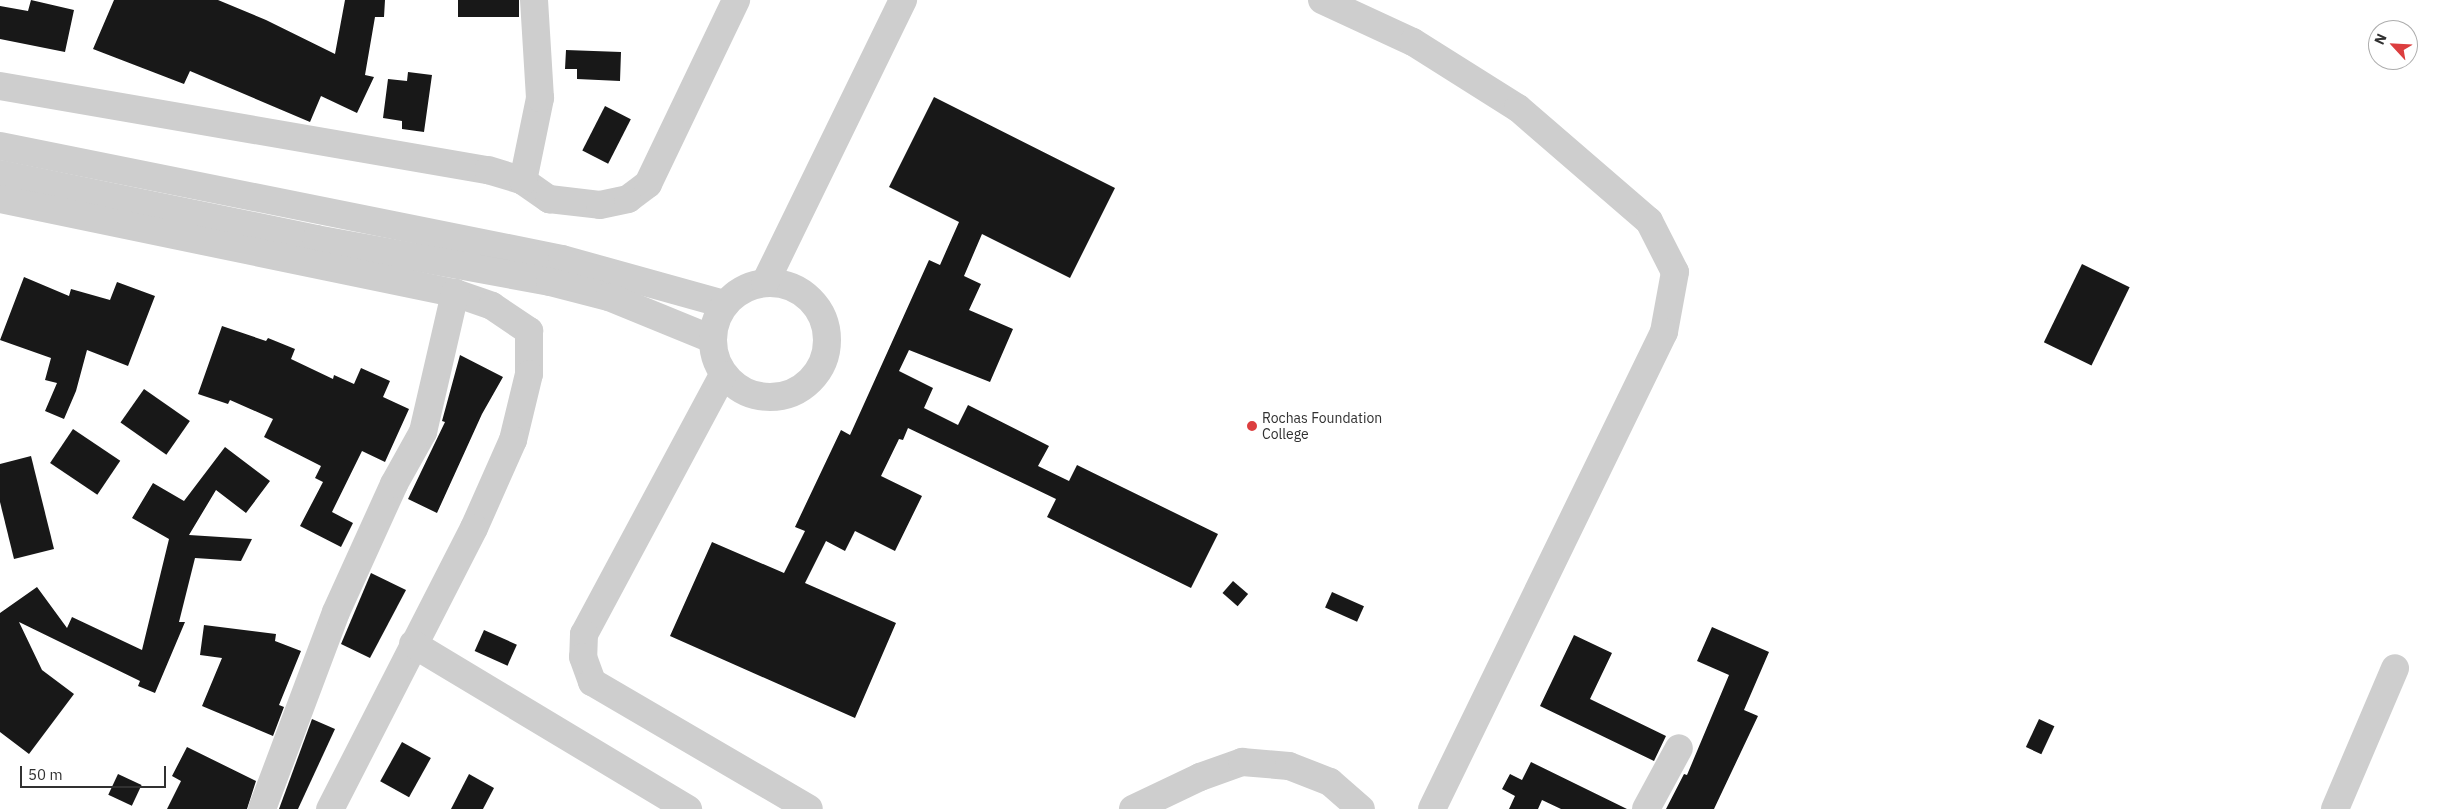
<!DOCTYPE html>
<html>
<head>
<meta charset="utf-8">
<style>
	body { margin:0 }
	#map { position:relative; width:2438px; height:809px; overflow:hidden; background:#fff; font-family:"IBM Plex Sans",sans-serif }
	div>[style] { position:absolute }
	.building>* { inset:0; background:#181818; transform-origin:0 0 }
	.minor>* { height:28px; margin:-14px; padding:0 14px; transform-origin:14px; border-radius:14px; background:#cecece }
	.minor>.ring { margin:-14px; padding:0; box-sizing:content-box; background:none; border:28px solid #cecece; border-radius:50% }
	.dots>* { width:14px; height:14px; translate:-50% -50%; box-sizing:border-box; border:2px solid #fff; border-radius:50% }
	span { translate:-50% -50%; white-space:nowrap; text-align:center; line-height:1.15; -webkit-text-stroke:5px #fff; paint-order:stroke }
	.poi-label { font-size:14px; color:#313131 }
	.left { translate:0 -50%; text-align:left }
	.north { position:absolute; left:2368px; top:20px; width:50px; height:50px; box-sizing:border-box; background:#fff; border:1px solid #adadad; border-radius:50%; rotate:295deg; font-size:14px; font-weight:700; line-height:20px; text-align:center; color:#313131 }
	.north::after { content:''; display:block; margin:auto; width:18px; height:22px; background:#dc3e3f; clip-path:polygon(50% 0,100% 100%,50% 72%,0 100%) }
	.scale { position:absolute; left:20px; top:766px; width:146px; height:22px; box-sizing:border-box; border:2px solid #313131; border-top:0; padding-left:6px; font-size:15px; line-height:18px; white-space:nowrap; color:#313131; -webkit-text-stroke:4px #fff; paint-order:stroke }
</style>
</head>
<body>
<div id="map">
	<div class="building">
		<div style="clip-path:polygon(31px 0,74px 10px,65px 52px,0 39px,0 6px,28px 11px)"></div>
		<div style="clip-path:polygon(114px 0,218px 0,266px 20px,335px 54px,345px 0,385px 0,384px 17px,375px 17px,365px 75px,374px 77px,357px 113px,321px 96px,310px 122px,190px 71px,184px 84px,93px 49px)"></div>
		<div style="left:458px;top:0;width:61px;height:17px"></div>
		<div style="clip-path:polygon(566px 50px,621px 52px,620px 81px,577px 79px,577px 69px,565px 69px)"></div>
		<div style="clip-path:polygon(408px 72px,432px 75px,424px 132px,402px 129px,402px 121px,383px 118px,388px 79px,407px 81px)"></div>
		<div style="clip-path:polygon(934px 97px,1115px 188px,1070px 278px,982px 234px,964px 276px,981px 284px,969px 310px,1013px 329px,990px 382px,909px 350px,899px 371px,933px 388px,924px 408px,958px 425px,968px 405px,1049px 446px,1038px 466px,1069px 481px,1077px 465px,1218px 534px,1191px 588px,1047px 517px,1056px 499px,908px 428px,903px 440px,899px 439px,881px 476px,922px 496px,895px 551px,855px 531px,845px 551px,826px 541px,805px 583px,896px 623px,855px 718px,670px 636px,712px 542px,784px 573px,805px 531px,795px 527px,841px 430px,850px 435px,929px 260px,940px 265px,959px 222px,889px 187px)"></div>
		<div style="left:605px;top:106px;width:29px;height:50px;rotate:27deg"></div>
		<div style="left:2082px;top:264px;width:53px;height:87px;rotate:26deg"></div>
		<div style="clip-path:polygon(24px 277px,69px 296px,71px 289px,110px 300px,117px 282px,155px 296px,128px 366px,87px 350px,76px 391px,64px 419px,45px 411px,57px 383px,45px 380px,51px 358px,0 340px)"></div>
		<div style="clip-path:polygon(222px 326px,266px 341px,268px 338px,295px 349px,291px 359px,333px 379px,334px 375px,354px 384px,361px 368px,390px 381px,383px 397px,409px 409px,385px 462px,362px 451px,332px 512px,353px 523px,341px 547px,300px 526px,323px 482px,315px 478px,321px 466px,264px 437px,273px 419px,230px 400px,228px 404px,198px 394px)"></div>
		<div style="clip-path:polygon(460px 355px,503px 377px,482px 414px,437px 513px,408px 499px,445px 422px,442px 421px)"></div>
		<div style="left:144px;top:389px;width:56px;height:41px;rotate:35deg"></div>
		<div style="left:73px;top:429px;width:57px;height:41px;rotate:34deg"></div>
		<div style="clip-path:polygon(225px 447px,270px 481px,246px 513px,216px 490px,189px 535px,252px 539px,241px 561px,195px 558px,179px 622px,185px 622px,155px 693px,138px 686px,140px 681px,19px 622px,42px 670px,74px 694px,29px 754px,0 732px,0 613px,37px 587px,67px 628px,72px 617px,142px 650px,169px 539px,132px 518px,153px 483px,184px 501px)"></div>
		<div style="clip-path:polygon(31px 456px,54px 549px,14px 559px,0 502px,0 464px)"></div>
		<div style="clip-path:polygon(371px 573px,406px 590px,370px 658px,341px 644px)"></div>
		<div style="left:1233px;top:581px;width:20px;height:16px;rotate:41deg"></div>
		<div style="left:1332px;top:592px;width:35px;height:17px;rotate:24deg"></div>
		<div style="clip-path:polygon(204px 625px,276px 634px,275px 641px,301px 651px,279px 705px,284px 707px,273px 736px,202px 706px,222px 658px,200px 655px)"></div>
		<div style="clip-path:polygon(1712px 627px,1769px 652px,1744px 710px,1758px 716px,1714px 809px,1666px 809px,1684px 774px,1687px 775px,1729px 675px,1697px 661px)"></div>
		<div style="left:484px;top:630px;width:36px;height:23px;rotate:24deg"></div>
		<div style="clip-path:polygon(1574px 635px,1612px 653px,1590px 699px,1666px 736px,1654px 761px,1540px 706px)"></div>
		<div style="clip-path:polygon(312px 719px,335px 729px,298px 809px,279px 809px)"></div>
		<div style="left:2039px;top:719px;width:17px;height:31px;rotate:25deg"></div>
		<div style="left:402px;top:742px;width:33px;height:45px;rotate:29deg"></div>
		<div style="clip-path:polygon(187px 747px,256px 781px,247px 809px,167px 809px,181px 781px,172px 776px)"></div>
		<div style="clip-path:polygon(1531px 762px,1627px 809px,1561px 809px,1542px 800px,1538px 809px,1509px 809px,1515px 796px,1502px 789px,1510px 774px,1522px 780px)"></div>
		<div style="left:118px;top:774px;width:26px;height:23px;rotate:25deg"></div>
		<div style="clip-path:polygon(469px 774px,494px 788px,483px 809px,451px 809px)"></div>
	</div>
	<div class="minor">
		<div style="left:1322px;top:0;width:100px;rotate:24.8deg"></div>
		<div style="left:1413px;top:42px;width:124px;rotate:32.2deg"></div>
		<div style="left:1518px;top:108px;width:173px;rotate:40.8deg"></div>
		<div style="left:1649px;top:221px;width:57px;rotate:63deg"></div>
		<div style="left:1675px;top:272px;width:61px;rotate:100.4deg"></div>
		<div style="left:1664px;top:332px;width:530px;rotate:115.94deg"></div>
		<div style="left:0;top:86px;width:495px;rotate:9.8deg"></div>
		<div style="left:488px;top:170px;width:37px;rotate:17deg"></div>
		<div style="left:523px;top:181px;width:32px;rotate:35deg"></div>
		<div style="left:549px;top:199px;width:51px;rotate:6.7deg"></div>
		<div style="left:600px;top:205px;width:29px;rotate:-12deg"></div>
		<div style="left:628px;top:199px;width:25px;rotate:-37deg"></div>
		<div style="left:648px;top:184px;width:204px;rotate:-64.4deg"></div>
		<div style="left:0;top:146px;width:573px;rotate:11.37deg"></div>
		<div style="left:562px;top:259px;width:168px;rotate:15.5deg"></div>
		<div style="left:0;top:174px;width:323px;rotate:11.6deg"></div>
		<div style="left:316px;top:239px;width:238px;rotate:10.4deg"></div>
		<div style="left:550px;top:282px;width:61px;rotate:14.3deg"></div>
		<div style="left:609px;top:297px;width:111px;rotate:22.2deg"></div>
		<div style="left:523px;top:181px;width:85px;rotate:-78.4deg"></div>
		<div style="left:540px;top:98px;width:98px;rotate:-93.5deg"></div>
		<div style="left:0;top:199px;width:465px;rotate:11.7deg"></div>
		<div style="left:455px;top:293px;width:39px;rotate:19deg"></div>
		<div style="left:492px;top:306px;width:45px;rotate:34deg"></div>
		<div style="left:529px;top:331px;width:43px;rotate:90deg"></div>
		<div style="left:529px;top:374px;width:68px;rotate:103.6deg"></div>
		<div style="left:513px;top:440px;width:96px;rotate:113.9deg"></div>
		<div style="left:474px;top:528px;width:316px;rotate:117.1deg"></div>
		<div class="ring" style="left:713px;top:283px;width:86px;height:86px"></div>
		<div style="left:765px;top:283px;width:315px;rotate:-64deg"></div>
		<div style="left:723px;top:375px;width:294px;rotate:118.2deg"></div>
		<div style="left:584px;top:634px;width:23px;rotate:92deg"></div>
		<div style="left:583px;top:657px;width:27px;rotate:70deg"></div>
		<div style="left:592px;top:682px;width:251px;rotate:30.3deg"></div>
		<div style="left:413px;top:644px;width:321px;rotate:31deg"></div>
		<div style="left:262px;top:809px;width:210px;rotate:-69.4deg"></div>
		<div style="left:336px;top:612px;width:141px;rotate:-65.6deg"></div>
		<div style="left:394px;top:484px;width:60px;rotate:-60.9deg"></div>
		<div style="left:423px;top:432px;width:143px;rotate:-77deg"></div>
		<div style="left:1133px;top:809px;width:74px;rotate:-25.5deg"></div>
		<div style="left:1200px;top:777px;width:45px;rotate:-19.7deg"></div>
		<div style="left:1242px;top:762px;width:47px;rotate:4.9deg"></div>
		<div style="left:1289px;top:766px;width:44px;rotate:21.3deg"></div>
		<div style="left:1330px;top:782px;width:41px;rotate:41.1deg"></div>
		<div style="left:1646px;top:809px;width:69px;rotate:-61.6deg"></div>
		<div style="left:2335px;top:809px;width:153px;rotate:-66.9deg"></div>
	</div>
	<div class="dots">
		<div style="left:1252px;top:426px;background:#dc3e3f"></div>
	</div>
	<div class="poi-label">
		<span class="left" style="left:1262px;top:426px">Rochas Foundation<br>College</span>
	</div>
	<div class="north">N</div>
	<div class="scale">50 m</div>
</div>
</body>
</html>
